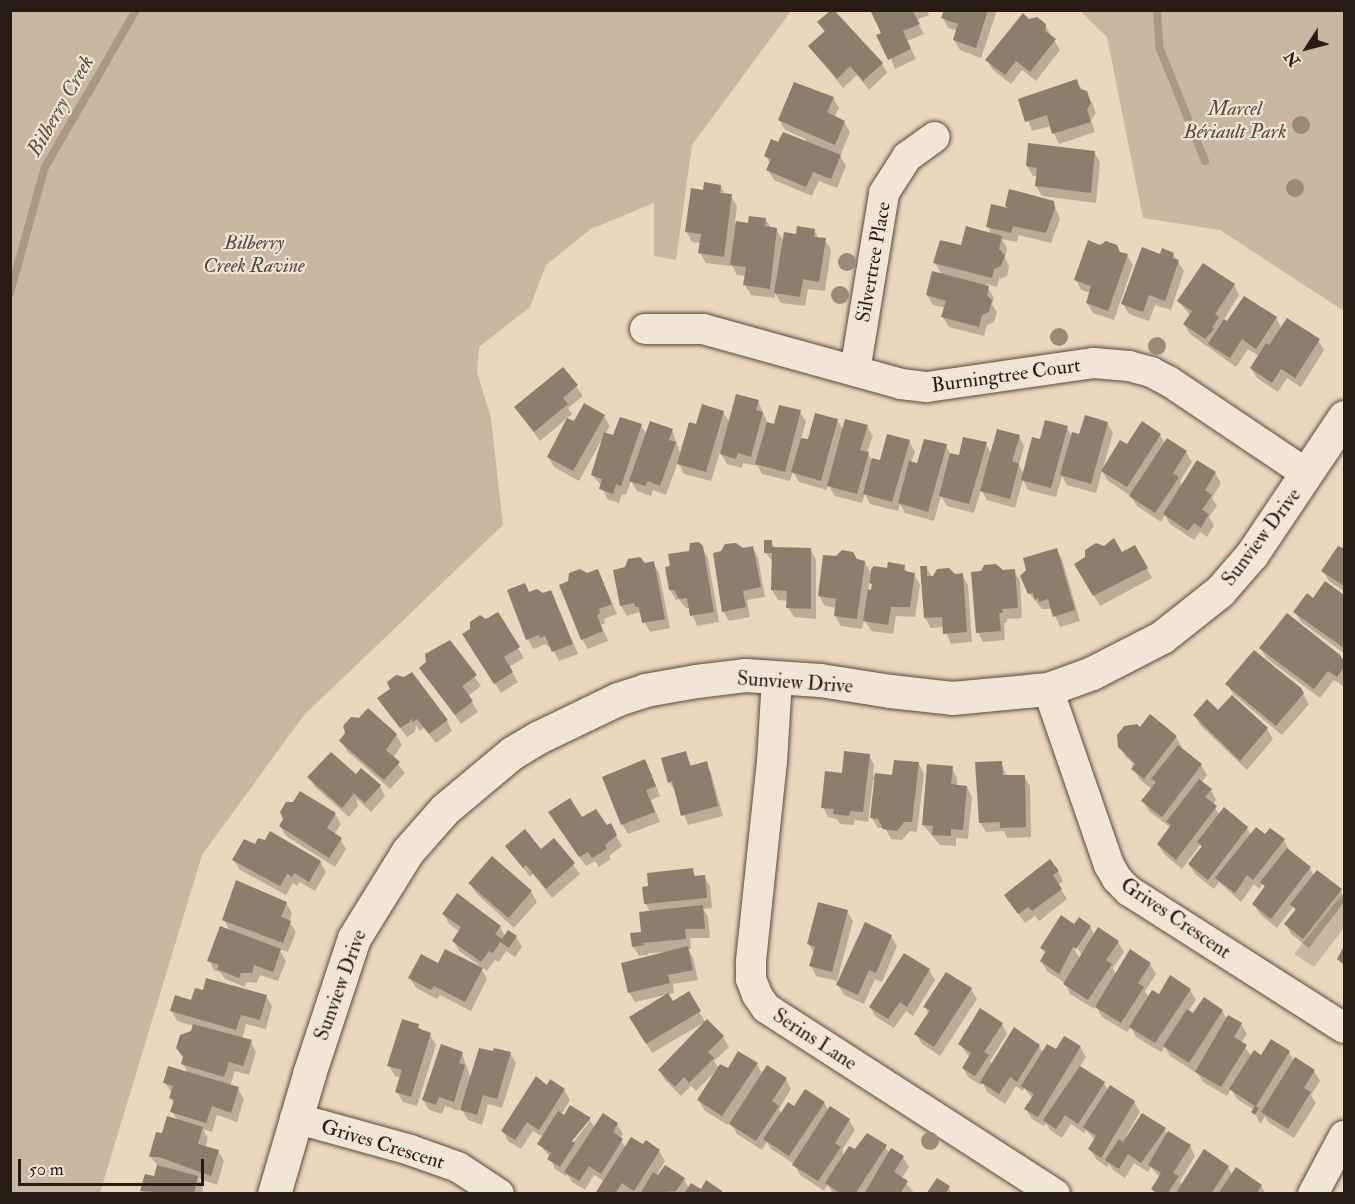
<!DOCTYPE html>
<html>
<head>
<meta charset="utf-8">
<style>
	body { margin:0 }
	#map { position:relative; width:1355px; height:1204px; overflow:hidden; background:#ead8be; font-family:"IM FELL Double Pica",serif }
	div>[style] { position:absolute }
	.green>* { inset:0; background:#c9b8a1 }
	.shadow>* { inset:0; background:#0003 }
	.stream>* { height:8px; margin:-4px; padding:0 4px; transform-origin:4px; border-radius:4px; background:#a89884 }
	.building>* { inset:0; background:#8c7e6c; transform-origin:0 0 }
	.roads { filter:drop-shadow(0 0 2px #584b3e) drop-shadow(0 0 2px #584b3e) }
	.minor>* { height:30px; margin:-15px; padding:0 15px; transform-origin:15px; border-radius:15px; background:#f1e6d5 }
	.tertiary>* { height:33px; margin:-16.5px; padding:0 16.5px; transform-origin:16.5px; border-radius:16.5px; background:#f1e6d5 }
	.trees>* { width:18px; height:18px; margin:-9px; border-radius:50%; background:#9a8a78 }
	span { translate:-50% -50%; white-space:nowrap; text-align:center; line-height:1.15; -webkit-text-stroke:4.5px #f1e6d5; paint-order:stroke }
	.park-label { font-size:20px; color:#584b3e; font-style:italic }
	.street-label { font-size:20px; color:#271c14 }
	.water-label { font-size:21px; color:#5b4e41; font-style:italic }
	.frame { position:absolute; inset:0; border:12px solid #271c14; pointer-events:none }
	.north { position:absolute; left:1277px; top:18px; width:60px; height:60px; -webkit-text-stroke:4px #f1e6d5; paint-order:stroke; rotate:234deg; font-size:16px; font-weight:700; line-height:24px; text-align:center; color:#271c14 }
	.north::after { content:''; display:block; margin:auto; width:21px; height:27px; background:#271c14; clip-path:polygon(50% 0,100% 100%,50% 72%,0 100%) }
	.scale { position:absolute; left:18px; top:1159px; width:186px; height:27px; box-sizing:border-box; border:3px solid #271c14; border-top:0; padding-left:8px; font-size:18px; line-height:21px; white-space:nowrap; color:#271c14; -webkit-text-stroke:4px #f1e6d5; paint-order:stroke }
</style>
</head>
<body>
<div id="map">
	<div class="green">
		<div style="clip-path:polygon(10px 11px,791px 11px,692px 145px,676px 260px,654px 256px,654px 203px,591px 229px,546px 265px,530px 307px,479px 347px,477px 372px,491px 418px,503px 525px,304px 715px,202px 855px,100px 1193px,11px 1193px)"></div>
		<div style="clip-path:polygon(1080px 11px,1344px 11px,1344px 311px,1220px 230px,1143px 218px,1107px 37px)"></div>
		<div style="clip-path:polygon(1344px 892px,1344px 928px,1314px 967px,1294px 954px)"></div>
	</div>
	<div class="shadow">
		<div style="clip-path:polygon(872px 10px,927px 10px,929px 15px,916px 20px,924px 34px,907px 41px,916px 59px,895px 69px)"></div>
		<div style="clip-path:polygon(997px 10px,981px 58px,960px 50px,954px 40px,958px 31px,948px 28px,943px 18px,945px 12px,940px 11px)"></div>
		<div style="clip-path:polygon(1029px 20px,1045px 25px,1060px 50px,1036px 81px,1022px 70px,1011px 84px,993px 70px,987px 60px)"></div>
		<div style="clip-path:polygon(819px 23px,882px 64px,887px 73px,869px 90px,857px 75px,843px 88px,810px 46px,825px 33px)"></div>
		<div style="clip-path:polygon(1076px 81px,1092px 103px,1096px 113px,1091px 120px,1095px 132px,1059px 144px,1051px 126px,1032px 131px,1020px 100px)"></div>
		<div style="clip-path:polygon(833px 98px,839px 108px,834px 118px,844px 122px,850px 132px,840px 156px,846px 166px,837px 188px,819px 181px,812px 196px,774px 180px,768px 170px,770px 164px,766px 156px,779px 144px,805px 142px,806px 139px,785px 130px,779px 120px)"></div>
		<div style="clip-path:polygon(1094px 152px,1100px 162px,1096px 203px,1042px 196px,1036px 186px,1037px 176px,1033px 176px,1027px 166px)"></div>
		<div style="clip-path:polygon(720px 186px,726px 195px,731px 196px,737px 206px,735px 223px,749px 225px,766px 220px,771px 228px,776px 229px,784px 242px,814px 230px,819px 239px,825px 240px,831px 250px,825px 291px,808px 289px,805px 306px,781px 303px,775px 293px,775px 298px,751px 295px,745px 285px,746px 276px,737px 275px,730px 262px,730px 266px,706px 263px,700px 253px,701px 243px,692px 242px,686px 231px,704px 192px)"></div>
		<div style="clip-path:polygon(1053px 202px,1060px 219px,1051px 243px,1018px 235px,1017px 242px,1002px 239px,1007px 248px,1005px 258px,1009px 266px,1007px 276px,999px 279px,997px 287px,986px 284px,994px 298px,992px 304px,997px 312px,994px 322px,987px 325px,984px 336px,949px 327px,943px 317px,946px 308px,933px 305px,927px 295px,942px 275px,935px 263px,963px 247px,992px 235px,988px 227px,1009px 210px,1006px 206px)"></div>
		<div style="clip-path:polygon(1121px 253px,1127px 255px,1133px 265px,1114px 320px,1093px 313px,1087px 303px,1091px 293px,1081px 290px,1076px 280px)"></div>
		<div style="clip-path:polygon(1173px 254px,1184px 271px,1171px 310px,1155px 305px,1149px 321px,1129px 314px,1123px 304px,1161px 256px)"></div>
		<div style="clip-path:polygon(1234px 285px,1239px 295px,1223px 321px,1228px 323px,1276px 318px,1282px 329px,1318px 340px,1324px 350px,1301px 387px,1287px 378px,1278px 392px,1257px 378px,1251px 368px,1259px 356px,1248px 349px,1236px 367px,1190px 334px,1184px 324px,1190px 315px,1179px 302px)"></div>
		<div style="clip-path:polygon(563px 369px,583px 396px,568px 408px,572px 414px,540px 441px,516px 408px)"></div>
		<div style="clip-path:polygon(758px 401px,768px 424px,775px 426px,800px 412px,806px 422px,801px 439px,809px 441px,837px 420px,844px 431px,867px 426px,873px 436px,867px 452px,872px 460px,881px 462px,909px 441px,915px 452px,911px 463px,918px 465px,946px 446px,951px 455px,960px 457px,986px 444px,992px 454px,1019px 436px,1024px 446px,1019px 465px,1024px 474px,1041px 441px,1067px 428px,1072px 437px,1080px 436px,1107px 423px,1113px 433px,1103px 468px,1128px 446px,1160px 435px,1165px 443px,1186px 452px,1192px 462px,1180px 481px,1182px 486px,1198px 462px,1215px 473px,1221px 483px,1212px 498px,1217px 506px,1209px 517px,1214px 525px,1207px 537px,1200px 532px,1194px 540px,1170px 524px,1165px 515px,1161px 522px,1137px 506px,1131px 496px,1108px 481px,1102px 471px,1096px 493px,1067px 485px,1062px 476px,1056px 497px,1028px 490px,1023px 480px,1015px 508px,987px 500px,981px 490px,974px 513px,947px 506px,941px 496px,934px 521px,905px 513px,900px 504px,898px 511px,870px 504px,865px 494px,862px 503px,835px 496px,828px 484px,827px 490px,799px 482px,793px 472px,790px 481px,762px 474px,758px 466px,743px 463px,742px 468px,727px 464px,720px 452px,711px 481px,684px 474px,678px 462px,666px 495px,653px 490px,651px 496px,637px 491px,631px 481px,626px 495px,622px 494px,619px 503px,607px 499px,602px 486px,592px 475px,602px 439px,579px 481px,554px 467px,548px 457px,575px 423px,604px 416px,610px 426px,605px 434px,614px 437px,641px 426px,647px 435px,672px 430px,681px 455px,698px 425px,723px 412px,730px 423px)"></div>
		<div style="clip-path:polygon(771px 542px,775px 549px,811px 550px,816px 560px,816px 619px,794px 617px,788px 607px,788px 601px,778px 600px,772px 590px,773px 562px,765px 552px)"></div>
		<div style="clip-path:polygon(702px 547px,708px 558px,719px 622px,697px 626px,690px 608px,686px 608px,679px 599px,676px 600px,670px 590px,690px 552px)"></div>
		<div style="clip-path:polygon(1135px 547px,1152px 578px,1100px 606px,1076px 564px,1121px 554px)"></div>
		<div style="clip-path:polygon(753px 548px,758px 558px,765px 597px,747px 600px,750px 617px,729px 621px,723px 611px,742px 550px)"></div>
		<div style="clip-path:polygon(1344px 548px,1344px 591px,1329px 581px,1323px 571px)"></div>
		<div style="clip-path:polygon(1056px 549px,1062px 559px,1080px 621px,1060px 627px,1052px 609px,1042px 609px,1029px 593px)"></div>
		<div style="clip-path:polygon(857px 561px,865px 562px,870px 572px,868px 591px,872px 591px,888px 570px,904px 567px,908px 573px,914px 574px,920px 585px,915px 617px,896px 616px,893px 634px,871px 631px,864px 619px,862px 629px,841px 626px,835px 616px,837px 608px,825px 606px,819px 596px)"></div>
		<div style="clip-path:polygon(653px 563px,659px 573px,670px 628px,650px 632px,639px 612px,627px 616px,621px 606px,615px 571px)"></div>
		<div style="clip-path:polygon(926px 567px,932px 577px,962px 575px,968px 585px,972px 642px,951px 644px,944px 627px,931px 628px,925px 618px)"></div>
		<div style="clip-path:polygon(598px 571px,617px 614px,604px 619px,605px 623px,601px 625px,608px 641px,588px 649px,582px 639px,587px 575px)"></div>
		<div style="clip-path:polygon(1014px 571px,1020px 581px,1022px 618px,1007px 619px,1007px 622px,1004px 623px,1005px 640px,983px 642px,978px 632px,1002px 572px)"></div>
		<div style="clip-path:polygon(1325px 583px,1344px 597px,1344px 653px,1301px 622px,1295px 612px,1314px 600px)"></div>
		<div style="clip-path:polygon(551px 591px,578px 654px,559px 661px,551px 646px,548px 647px,546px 644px,533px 649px,528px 639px,530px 593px,543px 594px)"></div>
		<div style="clip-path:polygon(1287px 615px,1344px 663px,1343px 686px,1334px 680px,1320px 698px,1266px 658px,1261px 648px)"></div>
		<div style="clip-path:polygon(450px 642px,481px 686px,468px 696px,478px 712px,461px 724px,421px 668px)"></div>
		<div style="clip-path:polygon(470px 644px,518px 648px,524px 658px,509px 667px,518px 682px,501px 693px)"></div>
		<div style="clip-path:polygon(1227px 684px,1300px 689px,1309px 704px,1282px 735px,1233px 694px)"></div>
		<div style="clip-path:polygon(385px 708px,447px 721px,452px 731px,436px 743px,424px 728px,420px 731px,416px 725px,415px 732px,407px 737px)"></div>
		<div style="clip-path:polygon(1195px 715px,1267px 729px,1273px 739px,1247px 770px,1200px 725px)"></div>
		<div style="clip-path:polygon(1150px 716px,1176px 737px,1182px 747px,1180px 749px,1201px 765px,1207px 775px,1201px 783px,1211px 790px,1216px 800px,1213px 805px,1220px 815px,1247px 828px,1251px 835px,1284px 840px,1289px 850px,1310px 868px,1314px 876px,1341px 890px,1344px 902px,1309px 948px,1291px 934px,1286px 924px,1296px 911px,1293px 907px,1277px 928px,1260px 914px,1254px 904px,1265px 888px,1263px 884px,1259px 889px,1254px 884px,1241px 902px,1219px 882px,1214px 889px,1195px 874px,1189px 864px,1202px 848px,1200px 845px,1182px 869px,1164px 854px,1158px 844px,1171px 828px,1149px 811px,1143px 801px,1152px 789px,1139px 779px,1131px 763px,1141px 770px,1126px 757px,1120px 746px)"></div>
		<div style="clip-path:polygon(396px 735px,402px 745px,393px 758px,405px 773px,390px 789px,347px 751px,341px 741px)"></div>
		<div style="clip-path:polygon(686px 753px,692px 767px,705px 763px,711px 773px,723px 816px,688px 825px,676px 792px,669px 782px)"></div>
		<div style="clip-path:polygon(869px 755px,874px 765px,873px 775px,893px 777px,919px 764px,924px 774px,917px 832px,910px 831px,902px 840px,891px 839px,885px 828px,878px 828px,872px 818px,876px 780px,873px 780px,868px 822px,855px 820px,854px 825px,840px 824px,837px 819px,828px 817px,823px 807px,843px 774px)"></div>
		<div style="clip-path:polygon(1001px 763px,1007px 777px,1024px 776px,1030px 786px,1031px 837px,1007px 838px,1004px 831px,986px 832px,980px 822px)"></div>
		<div style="clip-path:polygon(952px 768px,957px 778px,957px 786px,967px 787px,972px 797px,968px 839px,956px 838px,956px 846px,940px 845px,923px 825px)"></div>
		<div style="clip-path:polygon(650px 771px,660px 796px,651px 800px,660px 822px,628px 834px,622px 824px)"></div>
		<div style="clip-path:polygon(356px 776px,380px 786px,385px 796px,371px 812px,356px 798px,358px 806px,349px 817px,315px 787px,309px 777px)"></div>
		<div style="clip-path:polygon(335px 814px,341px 824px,334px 835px,340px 839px,346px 849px,335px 867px,286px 836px,280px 826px)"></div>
		<div style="clip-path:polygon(582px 819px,607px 827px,610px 825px,622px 846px,609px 856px,611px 859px,599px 867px,595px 861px,586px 866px,555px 822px)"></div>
		<div style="clip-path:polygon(271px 833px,320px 862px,326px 872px,315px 891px,300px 882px,297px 886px,293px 883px,286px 895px,240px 870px,234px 860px,266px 842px)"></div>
		<div style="clip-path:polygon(553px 840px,580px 874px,552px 898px,533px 874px,530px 877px,507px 847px,540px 851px)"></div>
		<div style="clip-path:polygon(492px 858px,531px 892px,537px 902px,514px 928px,476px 893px,470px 883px)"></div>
		<div style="clip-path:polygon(692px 870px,696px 877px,704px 876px,710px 886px,712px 908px,703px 909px,708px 917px,710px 938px,690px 938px,691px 949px,688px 949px,693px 958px,698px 980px,673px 984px,674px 993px,635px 1002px,629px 992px,670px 952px,648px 953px,648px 955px,639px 956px,633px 946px,643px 933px,650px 912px,646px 904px,644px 888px)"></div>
		<div style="clip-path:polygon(1058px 871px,1063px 881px,1058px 885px,1067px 899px,1039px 921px,1035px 916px,1025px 923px,1012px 905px)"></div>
		<div style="clip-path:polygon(286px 903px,292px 913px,289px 922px,296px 932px,288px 952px,279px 949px,286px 961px,278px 981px,260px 975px,257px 983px,246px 982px,245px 987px,225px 979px,221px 973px,214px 970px,209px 960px,231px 932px,224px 920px)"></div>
		<div style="clip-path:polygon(847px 911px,853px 921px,837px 981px,816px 976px,811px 966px,814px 954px,809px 944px)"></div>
		<div style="clip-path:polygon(444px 914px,500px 927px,505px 936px,516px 937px,522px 947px,515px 957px,506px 951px,499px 962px,495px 960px,487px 971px,459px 951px,454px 941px,460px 932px,449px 924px)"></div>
		<div style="clip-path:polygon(evenodd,1075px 926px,1090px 927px,1095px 935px,1118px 942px,1124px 952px,1113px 968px,1116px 975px,1150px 964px,1156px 974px,1145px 991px,1149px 998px,1190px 990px,1196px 1000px,1188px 1011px,1194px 1015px,1222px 1011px,1227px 1019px,1241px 1024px,1247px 1034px,1241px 1043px,1252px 1056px,1261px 1057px,1271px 1041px,1289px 1052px,1294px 1061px,1314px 1071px,1320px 1081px,1311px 1095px,1316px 1103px,1294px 1138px,1268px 1122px,1265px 1116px,1261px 1124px,1259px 1122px,1254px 1110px,1237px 1099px,1231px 1089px,1227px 1096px,1203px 1082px,1196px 1071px,1195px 1072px,1170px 1056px,1165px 1047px,1161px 1052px,1136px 1037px,1131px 1027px,1127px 1032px,1102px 1017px,1096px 1006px,1094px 1009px,1070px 994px,1065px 983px,1047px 971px,1041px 961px,1046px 955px,1042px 948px,1075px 926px,1074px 942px,1082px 956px,1080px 958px,1071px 944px,1074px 942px)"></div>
		<div style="clip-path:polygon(891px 936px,897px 946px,882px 982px,875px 979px,864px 1004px,844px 995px,838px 985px)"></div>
		<div style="clip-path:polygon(439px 965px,481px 968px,487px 979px,471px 1011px,440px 995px,437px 999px,416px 988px,410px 978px)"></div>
		<div style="clip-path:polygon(929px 970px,935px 980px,913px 1016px,906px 1011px,894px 1028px,876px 1017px,870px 1007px)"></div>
		<div style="clip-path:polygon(971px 989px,977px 999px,940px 1056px,922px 1044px,916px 1034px,929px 1014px,925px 1007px)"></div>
		<div style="clip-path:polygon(689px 993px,705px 1022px,652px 1053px,631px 1017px,672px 1003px)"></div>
		<div style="clip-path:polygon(266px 996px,272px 1006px,266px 1029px,246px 1024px,242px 1039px,251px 1042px,256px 1052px,249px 1075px,235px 1071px,230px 1086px,238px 1089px,244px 1099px,237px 1122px,217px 1115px,212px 1132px,203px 1129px,208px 1138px,205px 1148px,218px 1151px,224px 1161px,217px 1185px,198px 1178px,203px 1187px,202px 1194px,143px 1194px,142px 1191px,155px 1178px,158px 1166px,150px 1156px,163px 1135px,178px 1121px,172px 1111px,174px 1104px,171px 1098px,172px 1093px,165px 1083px,188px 1073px,183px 1064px,194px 1026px,177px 1021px,172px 1011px,192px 1001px)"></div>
		<div style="clip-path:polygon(1002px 1024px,1007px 1034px,990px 1061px,992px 1065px,1039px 1046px,1043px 1053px,1080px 1047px,1086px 1057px,1079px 1068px,1104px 1083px,1108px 1091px,1134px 1102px,1140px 1112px,1126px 1136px,1164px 1129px,1168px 1135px,1190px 1146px,1195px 1156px,1180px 1181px,1182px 1185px,1228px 1167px,1232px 1175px,1261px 1186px,1266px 1194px,1155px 1194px,1153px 1189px,1160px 1178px,1151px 1167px,1148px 1172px,1134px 1163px,1125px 1178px,1113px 1170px,1109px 1164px,1107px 1167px,1096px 1159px,1090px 1149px,1095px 1140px,1086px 1130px,1084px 1133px,1071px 1124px,1062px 1138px,1050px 1130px,1046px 1123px,1044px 1126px,1032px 1119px,1026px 1109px,1033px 1099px,1024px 1088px,1023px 1091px,1016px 1086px,1005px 1104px,987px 1092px,983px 1083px,981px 1085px,969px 1078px,963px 1068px,970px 1058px,960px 1044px)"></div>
		<div style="clip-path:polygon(418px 1026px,421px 1031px,430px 1035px,436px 1045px,417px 1106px,403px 1102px,397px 1092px,401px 1078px,395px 1076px,389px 1066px)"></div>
		<div style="clip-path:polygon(723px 1037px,729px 1047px,714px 1061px,719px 1069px,757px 1064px,763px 1075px,786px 1079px,791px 1089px,779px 1109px,782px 1114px,794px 1108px,824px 1103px,829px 1110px,849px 1120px,855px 1130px,842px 1150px,844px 1155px,885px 1147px,889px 1153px,891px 1150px,903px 1157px,909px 1167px,902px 1178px,915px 1194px,833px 1194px,828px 1185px,824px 1191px,800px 1175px,794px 1164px,771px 1149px,767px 1142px,762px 1150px,737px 1134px,730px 1122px,728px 1125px,705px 1111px,699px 1101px,716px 1071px,696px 1091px,691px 1086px,681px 1096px,665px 1080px,659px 1070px)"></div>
		<div style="clip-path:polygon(462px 1053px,471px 1079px,510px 1053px,516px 1063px,502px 1108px,488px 1104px,482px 1125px,468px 1120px,460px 1107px,459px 1111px,445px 1106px,442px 1114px,429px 1110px,423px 1100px)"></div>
		<div style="clip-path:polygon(evenodd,547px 1087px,564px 1090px,570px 1100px,561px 1115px,589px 1119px,595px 1128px,617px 1124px,623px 1134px,620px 1139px,626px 1148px,644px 1146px,646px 1142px,659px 1151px,665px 1161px,656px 1176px,684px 1179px,689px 1189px,722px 1194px,598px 1194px,604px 1181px,594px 1175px,585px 1190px,572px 1182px,567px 1174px,566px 1176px,555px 1169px,550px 1157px,539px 1144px,543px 1137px,533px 1131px,521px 1149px,508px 1141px,503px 1131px,547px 1087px,586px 1121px,590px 1121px,569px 1148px,567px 1146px,586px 1121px)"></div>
		<div style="clip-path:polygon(948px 1187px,952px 1194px,928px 1194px)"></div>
	</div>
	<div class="stream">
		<div style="left:1157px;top:10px;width:39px;rotate:86deg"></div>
		<div style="left:1160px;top:49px;width:121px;rotate:68.1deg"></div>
		<div style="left:10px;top:293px;width:131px;rotate:-74.5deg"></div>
		<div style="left:45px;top:167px;width:181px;rotate:-59.9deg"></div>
	</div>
	<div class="building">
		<div style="clip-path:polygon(831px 10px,834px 10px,883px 63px,863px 81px,850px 66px,837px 79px,808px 46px,825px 31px,817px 22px)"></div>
		<div style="clip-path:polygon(870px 10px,912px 10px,920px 24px,903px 31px,911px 49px,888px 60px,876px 35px,881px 33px)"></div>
		<div style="clip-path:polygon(944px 10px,988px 10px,976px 48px,953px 40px,958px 24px,941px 18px)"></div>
		<div style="clip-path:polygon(1023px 13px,1029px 19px,1037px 17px,1046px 24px,1045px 31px,1056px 39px,1030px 72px,1016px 61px,1005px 75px,985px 60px)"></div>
		<div style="clip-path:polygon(1077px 79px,1080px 89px,1087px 91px,1091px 103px,1087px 109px,1091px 122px,1052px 134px,1047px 115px,1025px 122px,1018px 99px)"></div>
		<div style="clip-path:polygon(794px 82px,834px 97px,827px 112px,845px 121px,835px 145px,778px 120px)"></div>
		<div style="clip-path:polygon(783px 132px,841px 155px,831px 179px,813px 172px,806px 187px,766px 170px,771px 159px,764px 156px,771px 139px,778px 142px)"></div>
		<div style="clip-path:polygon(1028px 143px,1095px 151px,1091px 193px,1035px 186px,1037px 168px,1026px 166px)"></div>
		<div style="clip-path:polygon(704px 182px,721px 185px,720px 193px,732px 194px,724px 257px,698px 253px,701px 234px,685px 232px,691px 188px,703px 190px)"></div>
		<div style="clip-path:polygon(1009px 189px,1054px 201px,1055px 208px,1046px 233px,1013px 226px,1011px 233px,986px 227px,991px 204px,1008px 208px,1005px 206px)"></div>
		<div style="clip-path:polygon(749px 216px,766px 218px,765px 226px,777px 228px,770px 289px,743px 285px,746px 267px,730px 265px,736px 221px,748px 223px)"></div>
		<div style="clip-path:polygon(797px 226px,815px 229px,814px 237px,826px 238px,819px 282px,803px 279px,800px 297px,774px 293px,784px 232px,796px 234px)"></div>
		<div style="clip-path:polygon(966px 226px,1002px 236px,999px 249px,1005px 255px,1001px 266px,994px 269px,992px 278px,933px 263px,940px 240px,961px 245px)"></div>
		<div style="clip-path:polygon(1088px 240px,1100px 245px,1106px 241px,1117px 245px,1120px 252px,1128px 254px,1108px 311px,1086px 303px,1091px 286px,1074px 280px)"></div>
		<div style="clip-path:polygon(1142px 247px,1160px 254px,1162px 248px,1174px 253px,1172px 258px,1179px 260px,1165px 301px,1149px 295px,1143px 312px,1121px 304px)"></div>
		<div style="clip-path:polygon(1203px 263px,1235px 284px,1215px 314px,1219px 317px,1212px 328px,1214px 329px,1205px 339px,1183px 324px,1192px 311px,1177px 301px)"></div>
		<div style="clip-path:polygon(932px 271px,989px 286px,987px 295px,992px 300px,989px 312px,982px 315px,979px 327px,941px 317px,946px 301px,926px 295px)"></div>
		<div style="clip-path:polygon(1244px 296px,1277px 317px,1256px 349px,1242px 339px,1230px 358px,1208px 344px,1224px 319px,1227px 321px)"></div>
		<div style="clip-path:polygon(1287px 318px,1320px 339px,1295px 378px,1281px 369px,1272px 383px,1250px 368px,1266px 343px,1269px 345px)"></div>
		<div style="clip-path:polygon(563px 367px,578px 385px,563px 398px,568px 404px,534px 432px,514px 407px)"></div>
		<div style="clip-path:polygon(736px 394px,759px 400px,756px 410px,763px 412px,751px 457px,738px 453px,736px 459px,720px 454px)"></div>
		<div style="clip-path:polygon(584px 403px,605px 415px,573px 471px,547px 457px,567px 418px,574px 421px)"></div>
		<div style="clip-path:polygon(702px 404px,724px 411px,706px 472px,677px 464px,689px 422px,696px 424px)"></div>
		<div style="clip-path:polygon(779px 405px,801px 410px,785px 472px,755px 464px,767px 422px,774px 424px)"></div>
		<div style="clip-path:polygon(815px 413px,838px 419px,821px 481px,791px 472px,801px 438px,808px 439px)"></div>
		<div style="clip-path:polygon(1085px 415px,1108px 422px,1091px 484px,1060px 475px,1072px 432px,1079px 434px)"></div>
		<div style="clip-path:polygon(620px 417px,642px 424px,621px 486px,616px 484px,613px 494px,599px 489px,602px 479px,591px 475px,604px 432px,613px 435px)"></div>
		<div style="clip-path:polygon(845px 419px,868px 425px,860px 450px,869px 452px,857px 494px,827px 486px)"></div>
		<div style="clip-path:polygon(1045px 420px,1068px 426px,1051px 488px,1021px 480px,1032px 437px,1040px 439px)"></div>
		<div style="clip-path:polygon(650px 421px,673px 429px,669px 440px,676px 442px,660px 486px,648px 481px,645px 486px,629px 481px)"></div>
		<div style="clip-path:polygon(1142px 421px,1161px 434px,1127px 487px,1101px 471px,1120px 440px,1127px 444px)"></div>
		<div style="clip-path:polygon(997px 429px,1020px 435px,1012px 461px,1019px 464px,1010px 499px,980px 491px)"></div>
		<div style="clip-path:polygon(887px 434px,910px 440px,892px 502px,863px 494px,872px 458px,880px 460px)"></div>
		<div style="clip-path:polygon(963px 437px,987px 442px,969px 504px,939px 496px,950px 453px,959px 455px)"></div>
		<div style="clip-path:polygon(1167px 438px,1187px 451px,1173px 473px,1179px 477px,1155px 513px,1129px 496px)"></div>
		<div style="clip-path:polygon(924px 439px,947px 444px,928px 512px,898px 503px,909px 461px,917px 463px)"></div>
		<div style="clip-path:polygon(1197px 460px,1216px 472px,1205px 490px,1212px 495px,1202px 510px,1209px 514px,1201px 528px,1194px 523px,1188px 531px,1163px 514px)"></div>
		<div style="clip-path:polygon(1114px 538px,1122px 552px,1135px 545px,1148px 568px,1093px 596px,1074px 564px,1085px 557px,1085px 550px,1096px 543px,1104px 546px)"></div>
		<div style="clip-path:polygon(764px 540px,772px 540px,772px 547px,811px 548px,811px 609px,786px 608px,787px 591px,771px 590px,772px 553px,764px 553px)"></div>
		<div style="clip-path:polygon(699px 542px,703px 546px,714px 612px,690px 616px,687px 598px,679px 599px,674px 590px,669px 590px,665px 567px,670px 566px,668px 554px,689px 551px,690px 543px)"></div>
		<div style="clip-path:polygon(736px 543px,743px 548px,753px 546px,761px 587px,743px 591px,746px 607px,722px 612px,713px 553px,721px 551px,725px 544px)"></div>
		<div style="clip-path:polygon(1344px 545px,1344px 586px,1321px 571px,1338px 546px,1343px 548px)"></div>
		<div style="clip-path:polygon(1057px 548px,1075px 610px,1053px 617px,1048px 599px,1039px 602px,1038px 598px,1035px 600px,1033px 593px,1028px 594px,1020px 576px,1026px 570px,1023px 558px)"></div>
		<div style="clip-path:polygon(842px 550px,853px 552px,857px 559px,865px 561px,857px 619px,834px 616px,836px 599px,818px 596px,823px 555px,836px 556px)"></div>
		<div style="clip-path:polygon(640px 557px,645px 563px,654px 561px,665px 619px,642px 623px,639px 607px,635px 607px,634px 603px,620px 606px,613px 570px,625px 567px,628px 559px)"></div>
		<div style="clip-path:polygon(888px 562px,905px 565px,904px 571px,915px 573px,910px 607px,891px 607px,888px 625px,863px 621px,868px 589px,871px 590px,872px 584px,869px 583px,871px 569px,874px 566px,887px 568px)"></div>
		<div style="clip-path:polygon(996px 564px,1003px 570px,1015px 569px,1018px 608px,1002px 609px,1003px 613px,999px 613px,1001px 631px,976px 633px,971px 572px,981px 571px,984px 565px)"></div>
		<div style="clip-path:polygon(920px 566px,927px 566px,927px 576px,933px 576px,937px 569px,949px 568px,955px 574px,963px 573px,967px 632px,943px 634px,942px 617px,924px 618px)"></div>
		<div style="clip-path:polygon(580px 569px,587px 573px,598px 569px,612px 604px,599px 609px,600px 613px,597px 615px,603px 631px,581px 640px,559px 585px,568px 581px,569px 573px)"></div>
		<div style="clip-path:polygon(1325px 581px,1344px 595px,1344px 648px,1293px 612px,1307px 593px,1313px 598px)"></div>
		<div style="clip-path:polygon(525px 583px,529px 592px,537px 589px,543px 593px,551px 590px,573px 644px,552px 652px,545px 636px,540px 638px,539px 635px,526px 640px,507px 590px)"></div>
		<div style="clip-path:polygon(498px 612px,520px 647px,504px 657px,513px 672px,494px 684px,462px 634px,470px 629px,470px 622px,480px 615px,486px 619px)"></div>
		<div style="clip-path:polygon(1287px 613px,1340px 655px,1344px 661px,1344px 667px,1337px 677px,1328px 671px,1314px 689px,1259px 648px)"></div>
		<div style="clip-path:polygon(450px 640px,477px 675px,462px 686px,473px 701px,455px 715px,419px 668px,426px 662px,425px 654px)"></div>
		<div style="clip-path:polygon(1254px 650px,1301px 688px,1304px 693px,1276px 726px,1225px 684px)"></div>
		<div style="clip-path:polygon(412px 672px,448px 720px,429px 734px,417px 719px,413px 722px,411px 718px,410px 722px,400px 728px,377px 698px,390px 689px,387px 682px,396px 675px,404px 677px)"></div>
		<div style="clip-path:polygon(1232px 695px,1268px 728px,1240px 761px,1193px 715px,1207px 699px,1218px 710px)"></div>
		<div style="clip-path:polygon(368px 708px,397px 734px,386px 750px,400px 762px,384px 780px,339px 741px,345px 733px,343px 726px,351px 717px,359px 718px)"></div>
		<div style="clip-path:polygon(1150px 714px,1177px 736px,1144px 779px,1131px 769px,1135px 764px,1118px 747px,1117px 735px,1124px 726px,1137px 724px,1140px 727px)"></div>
		<div style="clip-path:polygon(1178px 745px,1202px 764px,1162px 817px,1141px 801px,1156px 782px,1151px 779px)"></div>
		<div style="clip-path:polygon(686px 751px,690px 766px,707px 761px,718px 806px,681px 816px,672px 781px,668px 783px,661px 758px)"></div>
		<div style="clip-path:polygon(844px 751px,870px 754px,863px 812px,850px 811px,849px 816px,833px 814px,834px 809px,821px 808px,825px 771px,842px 773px)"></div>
		<div style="clip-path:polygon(331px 752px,356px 774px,361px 768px,381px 785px,365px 803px,352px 792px,353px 795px,342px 808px,307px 777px)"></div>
		<div style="clip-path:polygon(645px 759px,656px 786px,646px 790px,655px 812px,621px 825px,602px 777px)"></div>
		<div style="clip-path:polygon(894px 760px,919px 762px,912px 822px,904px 822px,897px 831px,883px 829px,878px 819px,870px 818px,875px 773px,892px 775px)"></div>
		<div style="clip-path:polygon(1002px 761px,1003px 775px,1025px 775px,1026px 827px,1000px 828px,1000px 822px,979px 823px,975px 762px)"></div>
		<div style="clip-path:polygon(927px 764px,953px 766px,951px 784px,967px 786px,963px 830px,951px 829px,951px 836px,932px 835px,933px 826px,922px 825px)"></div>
		<div style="clip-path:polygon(1199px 779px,1212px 789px,1205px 797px,1217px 806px,1176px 860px,1157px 844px,1171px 825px,1166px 822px)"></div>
		<div style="clip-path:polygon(300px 791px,336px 813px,327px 828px,342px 838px,329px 858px,279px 826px,283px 819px,280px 812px,286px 802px,293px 802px)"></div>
		<div style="clip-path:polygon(570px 798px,582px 817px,596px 809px,607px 825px,611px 823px,617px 835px,605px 845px,607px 849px,592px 858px,588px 852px,579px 857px,548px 812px)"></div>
		<div style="clip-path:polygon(1224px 807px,1248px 827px,1208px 880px,1188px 864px,1202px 846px,1197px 842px)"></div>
		<div style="clip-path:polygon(1256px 827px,1265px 834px,1270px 828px,1285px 839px,1253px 880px,1247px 875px,1235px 893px,1215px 878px)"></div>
		<div style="clip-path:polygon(525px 829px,541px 849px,554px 838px,575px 863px,546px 889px,526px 865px,523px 868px,505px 846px)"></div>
		<div style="clip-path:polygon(270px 831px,321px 861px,309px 882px,294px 873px,292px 877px,287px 874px,280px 886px,232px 860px,244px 839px,255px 844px,258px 838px,265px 840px)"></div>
		<div style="clip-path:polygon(1287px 848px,1311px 867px,1271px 919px,1252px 904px,1265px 886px,1260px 882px)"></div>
		<div style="left:492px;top:856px;width:53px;height:36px;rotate:41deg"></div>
		<div style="clip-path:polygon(1050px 859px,1059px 871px,1053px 875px,1062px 889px,1032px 911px,1028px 907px,1018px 914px,1004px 895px)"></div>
		<div style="clip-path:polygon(693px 868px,694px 876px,705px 875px,707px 898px,644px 904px,642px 887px,648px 886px,647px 873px)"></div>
		<div style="clip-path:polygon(1317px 870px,1342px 889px,1303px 939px,1284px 924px,1296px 909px,1290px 904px)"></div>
		<div style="clip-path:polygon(236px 880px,287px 902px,281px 917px,291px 921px,283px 943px,222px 920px)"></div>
		<div style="clip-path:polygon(457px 893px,501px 926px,495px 934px,502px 939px,508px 930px,517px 936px,509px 948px,500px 942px,493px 953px,489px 951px,481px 962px,452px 941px,461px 927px,442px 914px)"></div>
		<div style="clip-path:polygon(818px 902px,848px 910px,832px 972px,809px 966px,815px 947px,807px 944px)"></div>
		<div style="clip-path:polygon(703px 905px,705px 929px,685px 929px,686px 939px,643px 943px,644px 945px,632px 947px,630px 933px,641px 932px,639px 912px)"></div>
		<div style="clip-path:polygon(1061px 915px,1074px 924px,1079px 917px,1091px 926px,1076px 949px,1073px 947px,1059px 974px,1040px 961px,1046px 951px,1040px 948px)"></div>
		<div style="clip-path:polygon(865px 922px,892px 935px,876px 973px,869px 970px,858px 995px,836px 985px)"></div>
		<div style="clip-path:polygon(220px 926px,281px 949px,273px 972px,254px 965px,252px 973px,241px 973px,239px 978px,217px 969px,219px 965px,207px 961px)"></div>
		<div style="clip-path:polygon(1098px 927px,1119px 941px,1106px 960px,1112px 964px,1088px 1000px,1063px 984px)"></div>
		<div style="clip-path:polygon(688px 946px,693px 970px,668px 975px,670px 983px,628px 993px,621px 963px)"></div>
		<div style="clip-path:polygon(1344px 946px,1344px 965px,1337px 959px)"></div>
		<div style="clip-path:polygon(445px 949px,483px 968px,465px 1002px,434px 986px,431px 990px,408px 978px,421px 954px,438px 963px)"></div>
		<div style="clip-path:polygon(1130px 949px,1151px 963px,1138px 983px,1144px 987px,1121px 1023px,1095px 1007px)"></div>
		<div style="clip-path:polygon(904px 953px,930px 969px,907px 1007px,900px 1002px,888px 1019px,869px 1007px)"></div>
		<div style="clip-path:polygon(946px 972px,972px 988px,934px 1047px,914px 1034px,930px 1010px,923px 1007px)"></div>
		<div style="clip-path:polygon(1170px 975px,1191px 989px,1155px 1043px,1129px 1027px,1152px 990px,1159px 994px)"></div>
		<div style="clip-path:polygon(206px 978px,267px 995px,260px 1020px,241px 1015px,236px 1030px,170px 1011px,175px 995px,191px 1000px,195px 988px,203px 990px)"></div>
		<div style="clip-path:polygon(689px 991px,701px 1011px,646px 1044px,629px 1017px,668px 993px,673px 1001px)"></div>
		<div style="clip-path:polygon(1204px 997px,1223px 1010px,1189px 1063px,1163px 1046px,1187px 1009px,1193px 1013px)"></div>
		<div style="clip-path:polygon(980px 1008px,1003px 1023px,984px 1052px,989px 1055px,975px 1076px,962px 1068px,971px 1053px,958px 1044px)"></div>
		<div style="clip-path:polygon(1228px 1015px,1242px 1023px,1234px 1037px,1247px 1045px,1221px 1087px,1195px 1072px)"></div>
		<div style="clip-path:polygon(402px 1019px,419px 1024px,418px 1028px,431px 1033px,411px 1097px,395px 1092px,402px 1070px,387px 1066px)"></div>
		<div style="clip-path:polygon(707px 1019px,724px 1036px,708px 1052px,714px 1058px,689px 1083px,684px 1077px,675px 1087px,658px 1070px)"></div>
		<div style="clip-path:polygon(193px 1024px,252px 1040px,243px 1066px,229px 1062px,224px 1077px,181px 1064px,183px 1057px,176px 1048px,180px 1035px,191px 1031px)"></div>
		<div style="clip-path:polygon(1014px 1027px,1040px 1045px,1017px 1082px,1010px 1077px,999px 1094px,980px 1082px)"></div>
		<div style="clip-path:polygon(1064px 1036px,1081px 1046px,1038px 1117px,1024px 1109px,1034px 1094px,1021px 1086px,1047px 1044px,1056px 1049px)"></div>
		<div style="clip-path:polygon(1271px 1039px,1290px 1051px,1256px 1106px,1259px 1108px,1255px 1115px,1251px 1112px,1255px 1106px,1229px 1089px,1254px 1050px,1261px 1055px)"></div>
		<div style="clip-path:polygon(441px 1044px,463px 1052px,459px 1063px,465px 1065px,454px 1102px,439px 1097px,436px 1105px,422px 1100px)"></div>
		<div style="clip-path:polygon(479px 1048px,493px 1051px,494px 1048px,511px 1052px,497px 1099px,483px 1095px,477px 1115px,460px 1110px)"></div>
		<div style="clip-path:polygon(738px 1051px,758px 1063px,722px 1116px,697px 1100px,720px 1064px,728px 1068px)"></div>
		<div style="clip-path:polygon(1295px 1057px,1315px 1070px,1304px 1088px,1311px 1092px,1288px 1129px,1261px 1112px)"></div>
		<div style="clip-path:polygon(767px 1065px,787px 1078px,772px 1101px,779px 1106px,756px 1141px,729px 1124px)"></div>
		<div style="clip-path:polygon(168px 1066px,239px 1087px,231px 1113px,212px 1106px,206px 1123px,170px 1112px,174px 1100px,169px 1098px,173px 1086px,163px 1083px)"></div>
		<div style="clip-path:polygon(1080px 1066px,1105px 1082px,1078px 1124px,1065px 1115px,1056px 1129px,1043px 1120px)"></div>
		<div style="clip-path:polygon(536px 1076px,547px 1085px,550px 1079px,565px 1089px,539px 1130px,527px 1122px,515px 1140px,501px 1131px)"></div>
		<div style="clip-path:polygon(1110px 1085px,1135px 1101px,1101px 1158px,1088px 1149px,1096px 1136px,1083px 1127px)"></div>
		<div style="clip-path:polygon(805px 1089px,825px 1102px,789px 1156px,763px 1139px,788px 1102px,794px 1106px)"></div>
		<div style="clip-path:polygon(570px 1105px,591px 1118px,572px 1141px,575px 1143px,560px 1167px,547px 1159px,551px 1153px,537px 1144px,558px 1111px,564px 1115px)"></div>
		<div style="clip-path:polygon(830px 1106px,850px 1119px,835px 1143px,841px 1147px,818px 1181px,792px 1165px)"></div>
		<div style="clip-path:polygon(603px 1113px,618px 1123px,613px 1132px,623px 1139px,601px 1174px,589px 1166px,579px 1181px,564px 1172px)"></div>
		<div style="clip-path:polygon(1142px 1113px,1166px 1128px,1141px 1163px,1128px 1154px,1119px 1169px,1105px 1160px,1119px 1139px,1123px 1142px)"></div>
		<div style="clip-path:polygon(167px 1116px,203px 1127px,198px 1144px,219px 1150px,211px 1176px,159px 1157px,149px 1157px,156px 1132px,162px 1133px)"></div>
		<div style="clip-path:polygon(1168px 1131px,1191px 1145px,1173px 1173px,1179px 1176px,1167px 1194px,1158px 1194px,1151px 1189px,1161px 1173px,1148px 1165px)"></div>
		<div style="clip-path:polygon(867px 1133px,887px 1145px,855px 1194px,841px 1194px,825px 1183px,849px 1146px,855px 1149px)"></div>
		<div style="clip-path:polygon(631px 1137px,643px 1144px,646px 1140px,660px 1150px,634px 1191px,622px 1183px,615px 1194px,598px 1194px,596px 1192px)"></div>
		<div style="clip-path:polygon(891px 1148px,904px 1156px,894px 1172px,908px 1181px,900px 1194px,864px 1194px)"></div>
		<div style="clip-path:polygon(1204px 1149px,1229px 1166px,1211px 1194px,1175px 1194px)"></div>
		<div style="clip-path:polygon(157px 1165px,198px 1176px,194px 1194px,140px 1191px,145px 1174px,154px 1176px)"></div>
		<div style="clip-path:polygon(665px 1165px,685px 1178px,676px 1191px,640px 1194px,653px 1172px,658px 1175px)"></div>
		<div style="clip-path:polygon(1236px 1167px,1262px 1185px,1256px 1194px,1218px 1194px)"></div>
		<div style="clip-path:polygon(937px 1178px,950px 1186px,945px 1194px,926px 1194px)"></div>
		<div style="clip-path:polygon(706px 1180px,722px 1191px,721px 1194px,684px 1194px,691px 1183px,701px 1189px)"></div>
	</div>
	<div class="roads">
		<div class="minor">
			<div style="left:645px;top:329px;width:58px"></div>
			<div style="left:703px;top:329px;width:205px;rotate:15.5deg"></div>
			<div style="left:901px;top:384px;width:26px;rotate:7deg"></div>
			<div style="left:927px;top:387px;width:169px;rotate:-8.2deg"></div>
			<div style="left:1094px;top:363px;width:35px;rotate:5deg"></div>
			<div style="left:1129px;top:366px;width:23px;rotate:15deg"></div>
			<div style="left:1151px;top:372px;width:21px;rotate:28deg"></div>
			<div style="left:1170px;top:382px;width:165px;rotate:33.9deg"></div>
			<div style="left:855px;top:371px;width:180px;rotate:-80.7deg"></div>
			<div style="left:884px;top:193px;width:43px;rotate:-57.4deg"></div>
			<div style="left:907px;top:157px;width:34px;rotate:-36deg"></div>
			<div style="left:777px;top:678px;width:83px;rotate:93.4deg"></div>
			<div style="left:772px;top:761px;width:202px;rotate:96deg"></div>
			<div style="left:751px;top:962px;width:17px;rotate:90deg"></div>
			<div style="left:751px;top:979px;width:17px;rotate:69deg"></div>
			<div style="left:757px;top:995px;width:16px;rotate:55deg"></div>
			<div style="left:766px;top:1008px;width:344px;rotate:32.8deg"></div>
			<div style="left:1048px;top:689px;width:186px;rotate:70.9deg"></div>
			<div style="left:1109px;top:865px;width:16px;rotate:60deg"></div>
			<div style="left:1117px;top:879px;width:17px;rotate:45deg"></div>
			<div style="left:1129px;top:891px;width:255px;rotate:32.5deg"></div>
			<div style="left:295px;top:1118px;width:119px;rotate:15.5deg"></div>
			<div style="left:410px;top:1150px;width:51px;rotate:19.5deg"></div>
			<div style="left:458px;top:1167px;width:49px;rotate:33.4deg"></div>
			<div style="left:1313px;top:1194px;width:66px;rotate:-61.9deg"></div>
		</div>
		<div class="tertiary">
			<div style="left:274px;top:1194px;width:125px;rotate:-73.7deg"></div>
			<div style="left:309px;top:1074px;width:143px;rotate:-71.7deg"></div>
			<div style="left:354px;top:938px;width:102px;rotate:-58.2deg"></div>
			<div style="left:408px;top:851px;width:56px;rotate:-48.6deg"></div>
			<div style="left:445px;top:809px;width:87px;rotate:-39.9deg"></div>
			<div style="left:512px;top:753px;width:29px;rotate:-31deg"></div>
			<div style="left:537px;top:738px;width:90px;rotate:-25.7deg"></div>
			<div style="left:618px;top:699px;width:28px;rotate:-18deg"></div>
			<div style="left:645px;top:690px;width:52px;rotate:-10deg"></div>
			<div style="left:696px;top:681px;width:49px;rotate:-7deg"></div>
			<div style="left:745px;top:675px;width:75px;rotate:3.8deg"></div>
			<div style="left:820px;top:680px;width:71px;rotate:8.9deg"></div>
			<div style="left:890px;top:691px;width:62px;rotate:6.4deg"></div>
			<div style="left:952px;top:698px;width:96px;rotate:-5.4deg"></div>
			<div style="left:1048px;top:689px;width:47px;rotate:-20deg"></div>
			<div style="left:1092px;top:673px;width:79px;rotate:-27.2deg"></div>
			<div style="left:1162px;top:637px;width:74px;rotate:-38.4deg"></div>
			<div style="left:1220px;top:591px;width:49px;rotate:-49.1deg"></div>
			<div style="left:1252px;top:554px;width:165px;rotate:-56.1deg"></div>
		</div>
	</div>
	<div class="trees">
		<div style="left:1301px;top:125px"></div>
		<div style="left:1295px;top:188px"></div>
		<div style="left:847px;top:262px"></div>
		<div style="left:840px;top:295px"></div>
		<div style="left:1059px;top:337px"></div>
		<div style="left:1157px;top:346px"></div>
		<div style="left:930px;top:1141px"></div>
	</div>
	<div class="park-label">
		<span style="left:1235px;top:120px">Marcel<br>Bériault Park</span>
		<span style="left:254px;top:254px">Bilberry<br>Creek Ravine</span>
	</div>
	<div class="street-label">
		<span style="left:873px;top:262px;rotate:-80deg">Silvertree Place</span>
		<span style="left:1006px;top:375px;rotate:-8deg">Burningtree Court</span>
		<span style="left:1261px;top:537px;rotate:-53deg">Sunview Drive</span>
		<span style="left:795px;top:682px;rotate:4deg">Sunview Drive</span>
		<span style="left:1176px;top:918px;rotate:34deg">Grives Crescent</span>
		<span style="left:340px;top:985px;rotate:-70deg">Sunview Drive</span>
		<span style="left:815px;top:1039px;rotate:33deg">Serins Lane</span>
		<span style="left:383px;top:1144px;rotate:17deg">Grives Crescent</span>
	</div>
	<div class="water-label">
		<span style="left:61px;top:106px;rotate:-60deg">Bilberry Creek</span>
	</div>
	<div class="frame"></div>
	<div class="north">N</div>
	<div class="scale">50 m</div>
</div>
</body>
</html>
